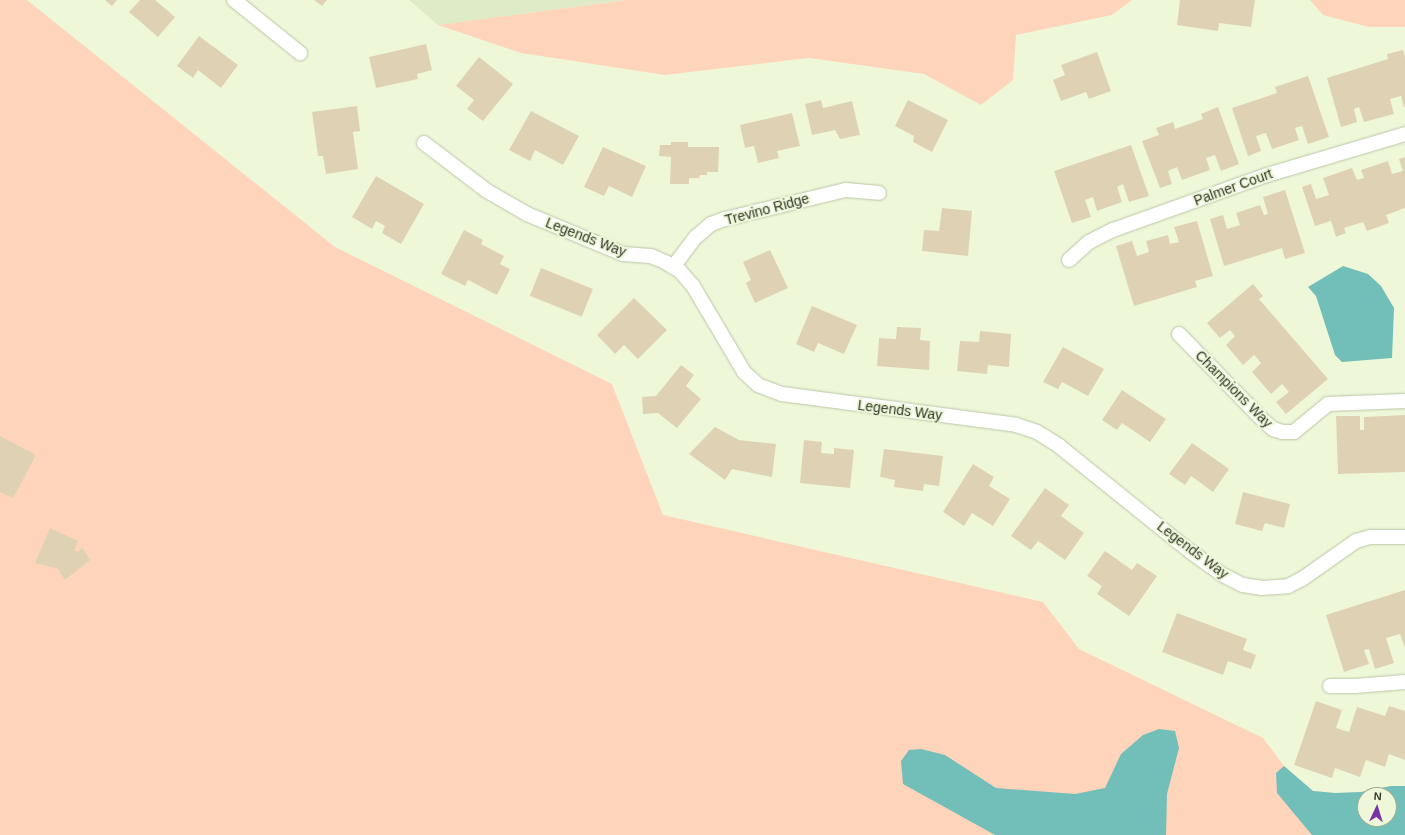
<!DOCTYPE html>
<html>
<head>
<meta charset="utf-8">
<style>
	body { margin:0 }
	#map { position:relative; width:1405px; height:835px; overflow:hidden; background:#eef8d9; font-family:Helvetica,sans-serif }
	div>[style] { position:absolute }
	.built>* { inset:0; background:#dfebc6 }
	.green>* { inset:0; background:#fed4bb }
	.water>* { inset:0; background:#72beb8 }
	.building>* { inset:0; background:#dfd2b4; transform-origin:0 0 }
	.roads { filter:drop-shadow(0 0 1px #bbc5a7) drop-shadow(0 0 1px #bbc5a7) }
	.street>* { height:14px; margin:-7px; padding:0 7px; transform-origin:7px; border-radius:7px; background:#fff }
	span { translate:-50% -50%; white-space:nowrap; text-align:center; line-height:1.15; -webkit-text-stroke:4px #eef8d9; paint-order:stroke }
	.street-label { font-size:14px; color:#33372b }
	.north { position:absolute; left:1357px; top:787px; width:40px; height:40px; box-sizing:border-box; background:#eef8d9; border:1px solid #a3ab93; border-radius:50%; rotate:4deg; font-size:11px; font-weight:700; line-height:16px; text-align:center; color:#33372b }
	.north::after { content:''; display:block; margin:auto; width:14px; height:18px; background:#7b32a5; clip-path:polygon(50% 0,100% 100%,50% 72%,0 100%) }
</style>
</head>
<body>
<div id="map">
	<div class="built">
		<div style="clip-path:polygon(409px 0,628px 0,438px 25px)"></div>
	</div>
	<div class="green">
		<div style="clip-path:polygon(evenodd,0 0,27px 0,335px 247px,612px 384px,663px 515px,1043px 602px,1079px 649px,1263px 738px,1284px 766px,1313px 791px,1335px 793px,1361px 792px,1391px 786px,1405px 786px,1405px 835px,0 835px,0 0,1365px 795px,1389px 795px,1389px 819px,1365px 819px,1365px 795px)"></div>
		<div style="clip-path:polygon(628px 0,1132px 0,1112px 15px,1016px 35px,1013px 80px,981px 105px,924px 74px,809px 58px,665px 75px,521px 53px,438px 25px)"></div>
		<div style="clip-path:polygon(1310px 0,1405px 0,1405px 27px,1369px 27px,1323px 15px)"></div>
	</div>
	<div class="water">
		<div style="clip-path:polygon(1343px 266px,1368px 274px,1381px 286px,1394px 308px,1392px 358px,1342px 362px,1335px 355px,1316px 296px,1308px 287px)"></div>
		<div style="clip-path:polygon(1159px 729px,1175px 731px,1179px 748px,1167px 794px,1166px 835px,995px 835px,903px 784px,901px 761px,909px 750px,921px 749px,945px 755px,996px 788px,1075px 794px,1105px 788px,1121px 754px,1143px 735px)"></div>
		<div style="clip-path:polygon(evenodd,1284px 766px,1313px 791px,1335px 793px,1361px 792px,1391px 786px,1405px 786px,1405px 835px,1312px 835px,1277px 793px,1276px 773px,1284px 766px,1365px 795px,1389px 795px,1389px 819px,1365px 819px,1365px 795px)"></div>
	</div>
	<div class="building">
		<div style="clip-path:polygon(105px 0,117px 0,112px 6px)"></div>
		<div style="clip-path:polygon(140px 0,155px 0,175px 17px,158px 37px,129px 12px)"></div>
		<div style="clip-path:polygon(314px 0,327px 0,322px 6px)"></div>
		<div style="clip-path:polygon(1180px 0,1255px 0,1251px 27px,1219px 23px,1218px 31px,1177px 25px)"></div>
		<div style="clip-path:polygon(199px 36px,238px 65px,221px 88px,198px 70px,193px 78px,177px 66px)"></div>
		<div style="clip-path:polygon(426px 44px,432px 70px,417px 74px,418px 79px,376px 88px,369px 57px)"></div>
		<div style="clip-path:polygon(1403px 50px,1405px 57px,1405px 107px,1404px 107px,1401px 96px,1390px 99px,1394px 114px,1364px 122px,1359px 107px,1354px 109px,1357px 122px,1341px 127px,1327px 78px,1388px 59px,1387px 54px)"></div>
		<div style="clip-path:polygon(1097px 52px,1111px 91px,1089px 99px,1086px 92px,1061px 101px,1053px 80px,1065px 75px,1061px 65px)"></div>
		<div style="clip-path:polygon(479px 57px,513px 84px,483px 121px,467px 109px,474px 100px,456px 86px)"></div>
		<div style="clip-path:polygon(1308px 76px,1329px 137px,1308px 144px,1302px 126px,1295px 128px,1299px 140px,1272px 149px,1266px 133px,1256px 136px,1261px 151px,1248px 156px,1232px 108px,1277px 93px,1275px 87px)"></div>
		<div style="clip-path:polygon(821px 100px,823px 108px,852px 101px,860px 135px,840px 139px,835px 130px,812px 135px,805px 104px)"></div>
		<div style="clip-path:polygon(908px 100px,948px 120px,932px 152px,913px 142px,914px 136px,895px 126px)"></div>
		<div style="clip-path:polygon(357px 106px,360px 131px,353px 132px,358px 169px,326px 174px,323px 156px,318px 156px,312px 112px)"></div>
		<div style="clip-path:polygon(1218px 107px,1239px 164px,1221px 171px,1215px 155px,1206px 158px,1210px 170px,1182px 180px,1177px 167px,1168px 171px,1172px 184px,1160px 188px,1142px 141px,1159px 135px,1156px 128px,1173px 122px,1175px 129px,1203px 119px,1201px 114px)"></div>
		<div style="clip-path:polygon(531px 111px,579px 136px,563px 165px,535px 150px,530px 161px,509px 150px)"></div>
		<div style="clip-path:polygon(792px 113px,800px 146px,777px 151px,779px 158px,758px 163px,754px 146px,745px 148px,740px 125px)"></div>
		<div style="clip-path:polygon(671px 142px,688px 142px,688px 147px,719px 147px,718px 172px,707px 172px,707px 175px,700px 175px,699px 178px,689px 178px,689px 184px,670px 184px,671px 157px,659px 156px,660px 145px,671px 145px)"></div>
		<div style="clip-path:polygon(1131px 145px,1149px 196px,1129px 202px,1123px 184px,1117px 187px,1122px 202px,1097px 211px,1093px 197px,1085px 200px,1091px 217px,1072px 223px,1054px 171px)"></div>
		<div style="clip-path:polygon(603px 147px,646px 166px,632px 197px,609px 186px,604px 196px,584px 187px)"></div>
		<div style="clip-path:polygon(1405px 157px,1405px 208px,1386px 215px,1389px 223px,1367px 231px,1363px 222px,1344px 228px,1346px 233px,1336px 237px,1331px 221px,1315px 226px,1302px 187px,1311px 184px,1316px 199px,1329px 195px,1323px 178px,1352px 168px,1357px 180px,1364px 178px,1361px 170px,1388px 161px,1392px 174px,1403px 171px,1399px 159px)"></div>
		<div style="clip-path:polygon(376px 176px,424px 204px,401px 244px,382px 233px,385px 226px,376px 221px,372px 229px,352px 217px)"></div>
		<div style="clip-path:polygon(1285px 190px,1305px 253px,1285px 259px,1282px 248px,1224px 266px,1210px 219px,1223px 215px,1227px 229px,1240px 225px,1236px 213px,1260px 205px,1264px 215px,1268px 214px,1263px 197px)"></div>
		<div style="clip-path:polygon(942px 208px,972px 211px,968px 256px,922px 251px,924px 230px,939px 231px)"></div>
		<div style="clip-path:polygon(1197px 221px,1213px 276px,1195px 281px,1197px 287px,1134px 306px,1116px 246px,1132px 241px,1137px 256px,1149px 252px,1146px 241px,1168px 235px,1170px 244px,1179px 242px,1174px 227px)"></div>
		<div style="clip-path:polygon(464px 230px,483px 240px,481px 244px,504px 256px,500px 264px,510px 269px,497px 295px,468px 280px,465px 286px,441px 274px)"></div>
		<div style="clip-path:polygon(770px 250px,788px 288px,755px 303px,746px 283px,751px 280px,743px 262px)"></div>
		<div style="left:541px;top:268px;width:56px;height:30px;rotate:22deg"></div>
		<div style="clip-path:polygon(1253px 284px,1263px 296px,1259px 299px,1328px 379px,1286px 414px,1276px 402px,1289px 392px,1282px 384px,1271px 394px,1252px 372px,1261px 363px,1254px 355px,1243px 365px,1226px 345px,1235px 336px,1230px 330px,1220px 338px,1207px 323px)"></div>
		<div style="clip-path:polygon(634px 298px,667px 330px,638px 359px,624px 345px,615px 354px,597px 335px)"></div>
		<div style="clip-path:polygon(812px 306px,857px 325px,844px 354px,818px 343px,814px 352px,796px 344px)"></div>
		<div style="clip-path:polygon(897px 327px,921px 328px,920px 340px,930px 341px,929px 370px,877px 366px,879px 338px,896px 339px)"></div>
		<div style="clip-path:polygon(980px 331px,1011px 334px,1009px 367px,988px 365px,987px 374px,957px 371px,960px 341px,979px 342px)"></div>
		<div style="clip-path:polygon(1063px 347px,1104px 369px,1088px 396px,1062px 382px,1058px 389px,1043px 382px)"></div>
		<div style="clip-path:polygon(681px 365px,694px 375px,686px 386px,701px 399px,677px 428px,658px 413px,643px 414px,642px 397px,656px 396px)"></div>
		<div style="clip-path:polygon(1122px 390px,1166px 419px,1150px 442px,1122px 423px,1117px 430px,1102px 420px)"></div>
		<div style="clip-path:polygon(1405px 415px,1405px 472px,1338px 474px,1336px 416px,1360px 416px,1360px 430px,1364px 430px,1364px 417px)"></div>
		<div style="clip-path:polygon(715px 427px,739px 440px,776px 444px,772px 477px,732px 469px,725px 480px,689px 454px)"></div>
		<div style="clip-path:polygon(0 436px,36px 455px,13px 498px,0 492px)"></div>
		<div style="clip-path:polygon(804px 440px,822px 442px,821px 453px,834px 454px,834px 448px,854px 450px,850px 488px,800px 483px)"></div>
		<div style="clip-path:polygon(1192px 443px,1229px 469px,1213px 492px,1191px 476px,1185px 485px,1169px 474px)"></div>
		<div style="clip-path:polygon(884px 449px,943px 456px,939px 486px,924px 484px,923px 491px,894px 487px,895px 480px,880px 477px)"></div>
		<div style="clip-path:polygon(973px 464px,994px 477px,989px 486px,1010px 499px,993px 526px,972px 513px,964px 526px,943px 512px)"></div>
		<div style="clip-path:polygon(1045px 488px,1069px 505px,1061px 516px,1084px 533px,1065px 560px,1038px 541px,1031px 550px,1011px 536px)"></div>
		<div style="clip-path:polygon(1243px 492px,1290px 504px,1284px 528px,1265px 523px,1262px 531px,1235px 524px)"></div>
		<div style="clip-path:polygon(50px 528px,78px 541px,74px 550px,78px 552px,82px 547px,90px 560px,65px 580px,58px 569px,35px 563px)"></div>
		<div style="clip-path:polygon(1105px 551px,1132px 570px,1137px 563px,1157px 576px,1129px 616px,1097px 594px,1102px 586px,1087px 576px)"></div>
		<div style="clip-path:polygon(1405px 590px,1405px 648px,1400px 634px,1386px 638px,1394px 663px,1375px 669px,1369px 649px,1364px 650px,1369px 664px,1344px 672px,1326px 615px)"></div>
		<div style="clip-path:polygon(1177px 613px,1247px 639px,1243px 650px,1256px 655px,1251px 669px,1228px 661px,1223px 675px,1162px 652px)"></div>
		<div style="clip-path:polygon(1316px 701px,1342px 710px,1336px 728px,1349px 732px,1357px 707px,1385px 716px,1389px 706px,1405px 711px,1405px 760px,1389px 754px,1385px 767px,1366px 760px,1360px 777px,1335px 768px,1332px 778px,1294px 765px)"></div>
	</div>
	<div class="roads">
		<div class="street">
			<div style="left:234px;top:0;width:85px;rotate:38.8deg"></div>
			<div style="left:424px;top:143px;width:79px;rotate:37.3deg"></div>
			<div style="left:487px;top:191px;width:46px;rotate:29.9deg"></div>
			<div style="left:527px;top:214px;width:104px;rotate:22.6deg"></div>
			<div style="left:623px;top:254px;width:28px;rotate:4deg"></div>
			<div style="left:651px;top:256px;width:15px;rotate:23deg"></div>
			<div style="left:665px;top:262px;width:17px;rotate:31deg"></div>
			<div style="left:680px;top:271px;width:20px;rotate:49deg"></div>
			<div style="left:693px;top:286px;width:100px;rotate:59.3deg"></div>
			<div style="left:744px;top:372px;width:19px;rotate:43deg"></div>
			<div style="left:758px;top:385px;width:26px;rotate:21deg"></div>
			<div style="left:782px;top:394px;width:236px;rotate:7.5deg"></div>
			<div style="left:1016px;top:425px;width:22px;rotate:18deg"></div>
			<div style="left:1037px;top:432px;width:26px;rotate:32deg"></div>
			<div style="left:1059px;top:446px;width:169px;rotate:38.8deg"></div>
			<div style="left:1191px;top:552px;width:39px;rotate:36deg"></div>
			<div style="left:1223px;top:575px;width:22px;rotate:27deg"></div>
			<div style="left:1243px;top:585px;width:19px;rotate:9deg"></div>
			<div style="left:1262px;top:588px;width:26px;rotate:-4deg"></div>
			<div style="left:1288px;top:586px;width:16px;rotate:-27deg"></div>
			<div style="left:1302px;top:579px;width:66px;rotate:-35.1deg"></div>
			<div style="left:1356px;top:541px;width:15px;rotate:-16deg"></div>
			<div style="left:1370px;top:537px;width:35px"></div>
			<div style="left:1069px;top:260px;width:27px;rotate:-42deg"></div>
			<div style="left:1089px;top:242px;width:27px;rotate:-27deg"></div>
			<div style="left:1113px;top:230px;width:164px;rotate:-19.7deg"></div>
			<div style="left:1267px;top:175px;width:144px;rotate:-16.5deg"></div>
			<div style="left:673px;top:267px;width:38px;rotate:-53deg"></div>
			<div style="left:696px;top:237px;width:20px;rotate:-41deg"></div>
			<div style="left:711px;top:224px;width:15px;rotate:-20deg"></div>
			<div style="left:725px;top:219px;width:124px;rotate:-13.5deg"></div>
			<div style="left:846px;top:190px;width:33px;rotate:5deg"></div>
			<div style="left:1179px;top:334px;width:123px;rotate:45.7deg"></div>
			<div style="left:1265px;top:422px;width:11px;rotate:41deg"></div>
			<div style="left:1273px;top:429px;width:9px;rotate:18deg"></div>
			<div style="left:1282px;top:432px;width:12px"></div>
			<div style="left:1294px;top:432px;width:44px;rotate:-39.5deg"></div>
			<div style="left:1328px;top:404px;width:77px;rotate:-2.2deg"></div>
			<div style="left:1330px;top:686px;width:25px"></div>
			<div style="left:1355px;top:686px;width:50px;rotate:-4.6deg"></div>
		</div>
	</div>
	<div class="street-label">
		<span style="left:1233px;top:187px;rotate:-20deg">Palmer Court</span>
		<span style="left:767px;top:209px;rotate:-15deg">Trevino Ridge</span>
		<span style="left:586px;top:237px;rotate:21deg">Legends Way</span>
		<span style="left:1234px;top:389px;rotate:45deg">Champions Way</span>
		<span style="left:900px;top:410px;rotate:7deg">Legends Way</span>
		<span style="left:1193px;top:550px;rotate:37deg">Legends Way</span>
	</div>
	<div class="north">N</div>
</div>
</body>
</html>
